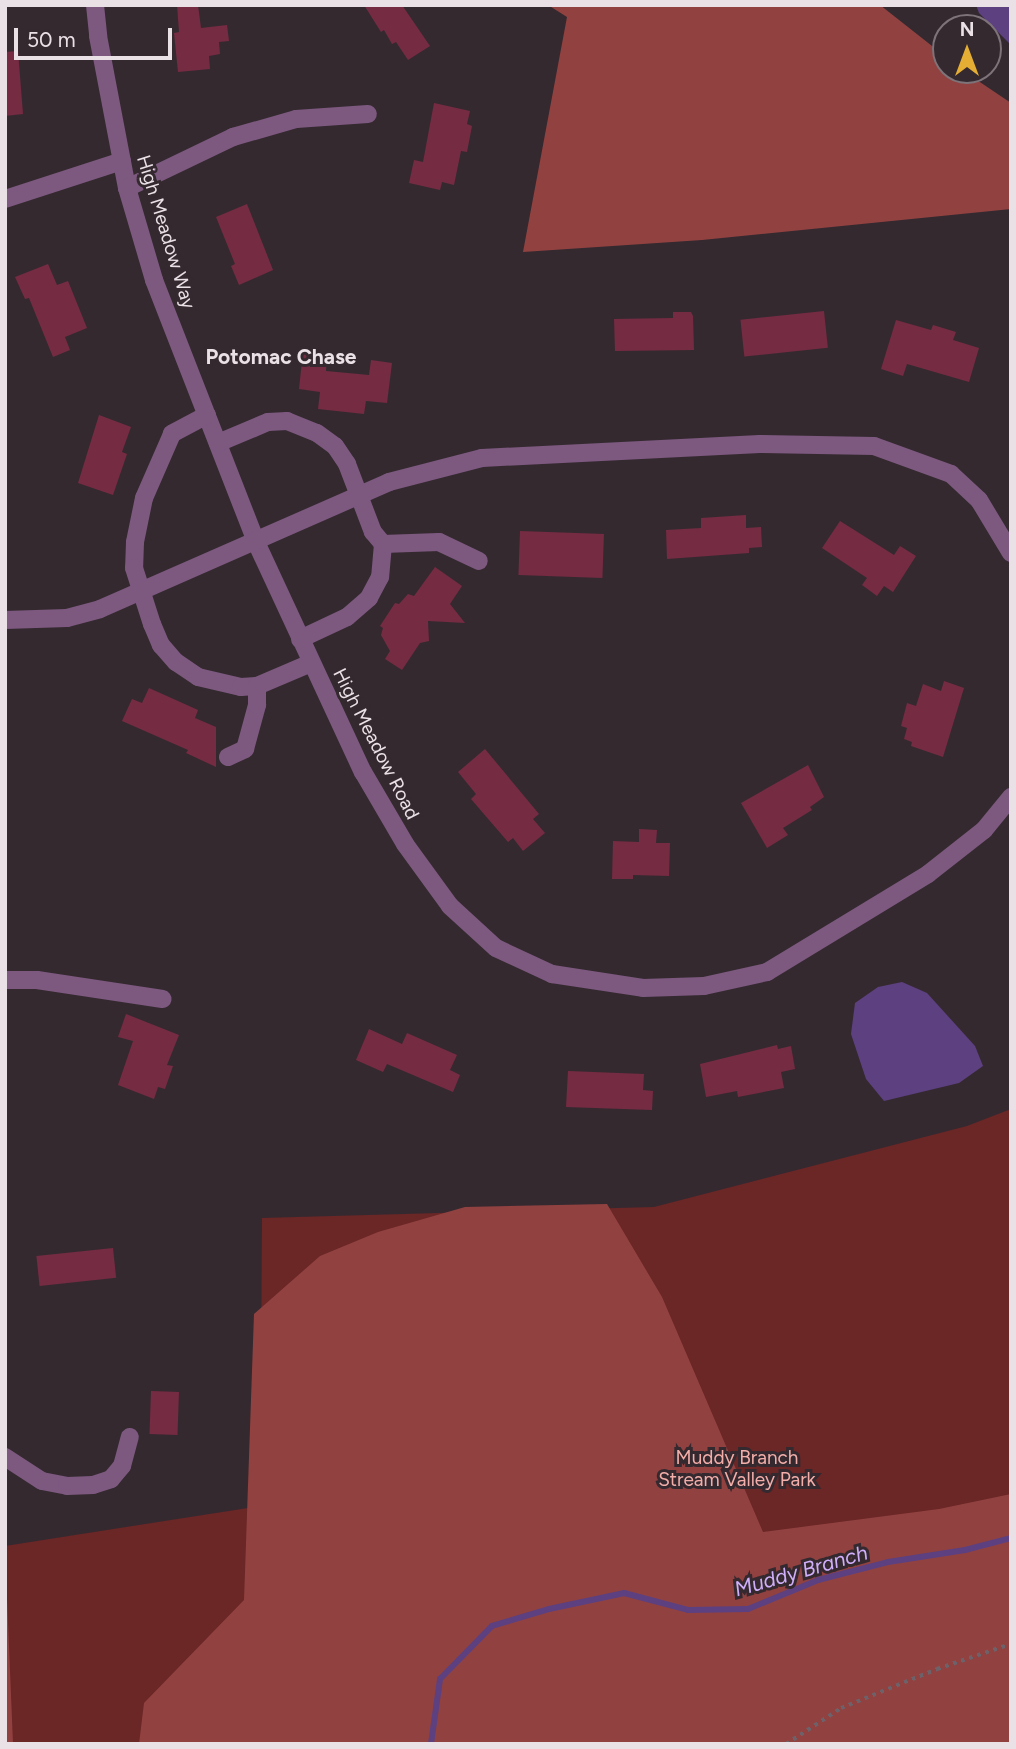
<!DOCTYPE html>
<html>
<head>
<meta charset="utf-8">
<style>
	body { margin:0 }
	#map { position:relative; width:1016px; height:1749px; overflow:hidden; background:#352930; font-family:Figtree,sans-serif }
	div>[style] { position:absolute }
	.green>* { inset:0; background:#6b2626 }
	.forest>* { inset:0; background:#914240 }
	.water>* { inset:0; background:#5d4080 }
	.stream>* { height:6px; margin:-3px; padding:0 3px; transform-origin:3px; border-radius:3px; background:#5d4080 }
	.building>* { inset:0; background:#752b42; transform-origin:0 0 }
	.path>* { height:3.5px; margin-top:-1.75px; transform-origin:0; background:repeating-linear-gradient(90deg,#6d6269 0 3.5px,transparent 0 8.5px) }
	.minor>* { height:18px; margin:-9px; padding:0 9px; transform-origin:9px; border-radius:9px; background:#7d5980 }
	span { translate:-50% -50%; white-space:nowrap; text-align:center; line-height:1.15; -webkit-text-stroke:6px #352930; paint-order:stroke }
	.street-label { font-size:19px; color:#eae1e6 }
	.park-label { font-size:19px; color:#f3aea9 }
	.neighbourhood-label { font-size:21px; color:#eae1e6; font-weight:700 }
	.water-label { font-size:21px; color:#cfaffa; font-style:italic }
	.frame { position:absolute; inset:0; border:7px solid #eae1e6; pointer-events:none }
	.north { position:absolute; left:932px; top:14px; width:70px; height:70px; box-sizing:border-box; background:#352930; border:2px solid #7d7379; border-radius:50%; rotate:0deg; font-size:19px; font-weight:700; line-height:28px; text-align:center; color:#eae1e6 }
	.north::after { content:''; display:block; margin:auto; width:24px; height:32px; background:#e4ae35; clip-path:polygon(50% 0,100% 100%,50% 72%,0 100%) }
	.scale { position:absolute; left:14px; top:28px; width:158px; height:32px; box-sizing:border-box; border:4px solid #eae1e6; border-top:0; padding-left:9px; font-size:21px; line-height:24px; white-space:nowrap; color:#eae1e6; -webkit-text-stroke:5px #352930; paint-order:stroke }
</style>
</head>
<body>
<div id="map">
	<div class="green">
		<div style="clip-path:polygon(1011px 1109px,1011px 1744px,5px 1744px,5px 1546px,260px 1506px,262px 1218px,654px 1207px,967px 1126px)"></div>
	</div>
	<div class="forest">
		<div style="clip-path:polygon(548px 5px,880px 5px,946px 57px,946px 70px,962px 70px,1011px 103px,1011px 209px,702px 240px,523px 252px,567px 17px)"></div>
		<div style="clip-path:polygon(607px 1204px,662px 1297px,763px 1532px,939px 1509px,1011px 1494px,1011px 1744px,139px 1744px,144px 1703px,244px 1600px,254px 1314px,320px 1256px,378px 1232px,465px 1207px)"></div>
		<div style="clip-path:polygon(5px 1549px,13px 1744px,5px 1744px)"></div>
	</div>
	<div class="water">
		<div style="clip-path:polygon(976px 5px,1011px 5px,1011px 45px,979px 13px)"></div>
		<div style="clip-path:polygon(902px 982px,927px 993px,975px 1046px,983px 1066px,959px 1083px,884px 1101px,866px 1079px,851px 1034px,855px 1003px,878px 987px)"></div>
	</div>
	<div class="stream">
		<div style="left:431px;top:1744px;width:66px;rotate:-82.1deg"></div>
		<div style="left:440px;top:1679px;width:74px;rotate:-45.5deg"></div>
		<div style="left:492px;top:1626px;width:59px;rotate:-16.6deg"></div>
		<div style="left:549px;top:1609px;width:77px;rotate:-12deg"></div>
		<div style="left:624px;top:1593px;width:66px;rotate:14.9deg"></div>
		<div style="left:688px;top:1610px;width:60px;rotate:-1deg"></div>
		<div style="left:748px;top:1609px;width:76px;rotate:-22.5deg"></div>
		<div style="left:818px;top:1580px;width:72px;rotate:-14.4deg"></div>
		<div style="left:888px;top:1562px;width:78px;rotate:-8.9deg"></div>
		<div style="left:965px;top:1550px;width:48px;rotate:-14.6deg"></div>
	</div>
	<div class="building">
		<div style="clip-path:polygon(177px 5px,198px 5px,201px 28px,227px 25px,229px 41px,219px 42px,220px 54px,209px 56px,210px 69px,178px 72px,174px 33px,179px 32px)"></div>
		<div style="clip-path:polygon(364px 5px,402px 5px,430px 46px,408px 60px,396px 42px,392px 44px,384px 30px,381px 32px)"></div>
		<div style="clip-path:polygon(18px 51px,23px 114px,5px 116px,5px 52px)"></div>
		<div style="clip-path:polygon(434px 103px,470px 111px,467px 124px,472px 126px,467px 152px,461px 151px,454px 185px,442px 182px,440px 190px,409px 183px,414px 160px,423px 162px)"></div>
		<div style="clip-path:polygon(247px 204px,273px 270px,239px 285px,231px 266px,235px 264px,216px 217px)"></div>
		<div style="clip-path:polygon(48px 264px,57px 285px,68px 281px,87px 328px,65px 337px,70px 350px,53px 357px,29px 298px,25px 299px,15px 277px)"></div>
		<div style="left:824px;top:311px;width:37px;height:84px;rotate:84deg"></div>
		<div style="clip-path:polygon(673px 312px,691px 312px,693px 316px,694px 350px,615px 351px,614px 319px,673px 318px)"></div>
		<div style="clip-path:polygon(896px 320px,931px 330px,933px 325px,956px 332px,953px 340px,979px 348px,969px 382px,907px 364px,903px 376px,881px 369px)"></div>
		<div style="clip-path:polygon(303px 351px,327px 354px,326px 371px,369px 375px,371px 360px,392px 363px,387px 403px,366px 401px,364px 414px,318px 409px,320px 392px,299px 389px)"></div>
		<div style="clip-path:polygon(99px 415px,131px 427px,122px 452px,127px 454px,113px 495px,78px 483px)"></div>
		<div style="clip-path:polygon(746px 515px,746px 528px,761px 527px,762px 547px,749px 548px,749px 553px,667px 559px,666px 530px,701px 528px,701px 518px)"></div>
		<div style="clip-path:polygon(840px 521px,894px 555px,900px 546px,916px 556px,893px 592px,884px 586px,877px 596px,862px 585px,867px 578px,822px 548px)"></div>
		<div style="left:520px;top:531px;width:84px;height:44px;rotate:2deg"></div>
		<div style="clip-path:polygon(435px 567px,462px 586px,450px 604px,465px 623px,428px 621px,429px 641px,420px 643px,402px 670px,385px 659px,390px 651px,381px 635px,383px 628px,380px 626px,395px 603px,399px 604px,408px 594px,414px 596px)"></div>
		<div style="clip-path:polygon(944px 681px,964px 688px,943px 757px,911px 746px,912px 742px,904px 739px,907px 728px,901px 726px,907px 703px,916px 706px,923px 684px,941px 691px)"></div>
		<div style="clip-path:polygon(149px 688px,198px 710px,195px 718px,216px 727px,216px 767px,186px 753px,188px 750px,122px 721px,132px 699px,142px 703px)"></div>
		<div style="clip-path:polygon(485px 749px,539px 814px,533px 819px,545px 833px,523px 851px,513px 838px,508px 842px,471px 799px,476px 794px,458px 772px)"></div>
		<div style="clip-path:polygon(808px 765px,824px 797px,810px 807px,812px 810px,783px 828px,788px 835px,767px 848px,741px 803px)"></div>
		<div style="clip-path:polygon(639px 829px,657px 830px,656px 843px,670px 843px,669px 876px,633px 875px,633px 879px,612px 879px,613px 841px,639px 842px)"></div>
		<div style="clip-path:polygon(126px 1014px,179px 1035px,167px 1065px,173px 1066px,165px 1089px,158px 1087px,154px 1099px,118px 1085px,133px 1041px,118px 1037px)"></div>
		<div style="clip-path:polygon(369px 1029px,402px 1044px,407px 1033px,457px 1055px,450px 1070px,460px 1075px,453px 1092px,387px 1064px,383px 1072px,356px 1060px)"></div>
		<div style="clip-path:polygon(777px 1045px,778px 1049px,791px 1046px,795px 1069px,781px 1072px,784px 1088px,738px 1097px,737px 1091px,706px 1097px,700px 1064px)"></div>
		<div style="clip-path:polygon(568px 1071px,644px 1074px,643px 1090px,653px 1091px,652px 1110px,566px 1107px)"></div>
		<div style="left:113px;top:1248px;width:30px;height:77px;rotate:84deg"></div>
		<div style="left:151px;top:1391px;width:28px;height:43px;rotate:2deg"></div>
	</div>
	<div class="path">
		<div style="left:786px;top:1744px;width:66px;rotate:-33.2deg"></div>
		<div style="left:841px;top:1708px;width:104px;rotate:-22.1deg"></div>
		<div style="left:937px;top:1669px;width:78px;rotate:-18.7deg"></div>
	</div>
	<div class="minor">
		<div style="left:95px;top:5px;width:31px;rotate:84deg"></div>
		<div style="left:98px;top:36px;width:155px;rotate:79.2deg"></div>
		<div style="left:127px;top:188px;width:96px;rotate:73.6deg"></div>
		<div style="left:154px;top:280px;width:281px;rotate:68.7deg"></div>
		<div style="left:256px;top:542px;width:254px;rotate:65.1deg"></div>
		<div style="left:363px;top:772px;width:83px;rotate:59.7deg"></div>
		<div style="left:405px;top:844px;width:77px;rotate:54deg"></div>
		<div style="left:450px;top:906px;width:62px;rotate:42.4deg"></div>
		<div style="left:496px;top:948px;width:62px;rotate:24.9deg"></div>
		<div style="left:552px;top:974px;width:92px;rotate:8.7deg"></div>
		<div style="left:643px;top:988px;width:61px;rotate:-1.9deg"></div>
		<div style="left:704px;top:986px;width:65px;rotate:-12.5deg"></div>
		<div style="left:767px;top:972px;width:188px;rotate:-31.3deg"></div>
		<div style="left:928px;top:874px;width:71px;rotate:-38.2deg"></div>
		<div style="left:984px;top:830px;width:43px;rotate:-50.7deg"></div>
		<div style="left:127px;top:188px;width:118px;rotate:-25.7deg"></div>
		<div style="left:233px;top:137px;width:66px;rotate:-15.9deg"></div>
		<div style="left:296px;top:119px;width:72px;rotate:-4deg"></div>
		<div style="left:5px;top:199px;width:123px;rotate:-18deg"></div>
		<div style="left:207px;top:415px;width:40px;rotate:152deg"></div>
		<div style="left:172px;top:434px;width:70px;rotate:113.6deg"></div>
		<div style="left:144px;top:498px;width:45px;rotate:101.6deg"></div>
		<div style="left:135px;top:542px;width:26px;rotate:92deg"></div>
		<div style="left:134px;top:568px;width:59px;rotate:72.2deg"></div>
		<div style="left:152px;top:624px;width:23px;rotate:67deg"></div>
		<div style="left:161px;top:645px;width:23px;rotate:49deg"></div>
		<div style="left:176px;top:662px;width:27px;rotate:34deg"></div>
		<div style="left:198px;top:677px;width:44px;rotate:13.1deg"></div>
		<div style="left:241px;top:687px;width:16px;rotate:-4deg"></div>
		<div style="left:257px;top:686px;width:59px;rotate:-23.1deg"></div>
		<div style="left:218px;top:443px;width:54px;rotate:-22.8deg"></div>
		<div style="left:268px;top:422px;width:19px;rotate:-3deg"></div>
		<div style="left:287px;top:421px;width:32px;rotate:22deg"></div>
		<div style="left:317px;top:433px;width:22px;rotate:36deg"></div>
		<div style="left:335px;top:446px;width:22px;rotate:56deg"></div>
		<div style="left:347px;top:464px;width:73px;rotate:69.1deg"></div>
		<div style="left:373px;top:532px;width:16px;rotate:50deg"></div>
		<div style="left:383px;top:544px;width:33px;rotate:95deg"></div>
		<div style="left:380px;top:577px;width:24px;rotate:118deg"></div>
		<div style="left:369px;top:598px;width:29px;rotate:139deg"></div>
		<div style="left:347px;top:617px;width:52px;rotate:154.9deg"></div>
		<div style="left:383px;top:544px;width:56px;rotate:-2deg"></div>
		<div style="left:439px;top:542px;width:44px;rotate:25.4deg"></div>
		<div style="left:5px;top:620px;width:62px;rotate:-1.8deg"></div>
		<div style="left:67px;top:618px;width:34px;rotate:-15deg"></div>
		<div style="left:100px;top:609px;width:316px;rotate:-23.7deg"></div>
		<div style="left:389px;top:482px;width:96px;rotate:-14.5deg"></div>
		<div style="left:482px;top:458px;width:278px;rotate:-2.9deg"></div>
		<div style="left:760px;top:444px;width:114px;rotate:1deg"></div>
		<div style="left:874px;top:446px;width:82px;rotate:20deg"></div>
		<div style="left:951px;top:474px;width:38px;rotate:43deg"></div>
		<div style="left:979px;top:500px;width:62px;rotate:58.9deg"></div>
		<div style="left:228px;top:757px;width:19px;rotate:-25deg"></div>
		<div style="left:245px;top:749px;width:46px;rotate:-74.7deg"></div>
		<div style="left:257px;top:705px;width:19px;rotate:-90deg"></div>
		<div style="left:5px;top:980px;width:32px"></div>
		<div style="left:37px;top:980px;width:127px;rotate:8.6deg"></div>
		<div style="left:5px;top:1457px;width:44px;rotate:33deg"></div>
		<div style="left:42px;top:1481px;width:25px;rotate:11deg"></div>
		<div style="left:67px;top:1486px;width:26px;rotate:-2deg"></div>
		<div style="left:93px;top:1485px;width:19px;rotate:-18deg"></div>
		<div style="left:111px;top:1479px;width:17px;rotate:-50deg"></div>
		<div style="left:122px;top:1466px;width:30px;rotate:-75deg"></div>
	</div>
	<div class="street-label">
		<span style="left:166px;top:232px;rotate:73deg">High Meadow Way</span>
		<span style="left:376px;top:744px;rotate:63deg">High Meadow Road</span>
	</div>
	<div class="park-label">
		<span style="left:737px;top:1469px">Muddy Branch<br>Stream Valley Park</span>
	</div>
	<div class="neighbourhood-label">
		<span style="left:281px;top:357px">Potomac Chase</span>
	</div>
	<div class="water-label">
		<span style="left:801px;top:1571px;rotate:-16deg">Muddy Branch</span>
	</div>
	<div class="frame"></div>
	<div class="north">N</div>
	<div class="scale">50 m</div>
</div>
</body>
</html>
